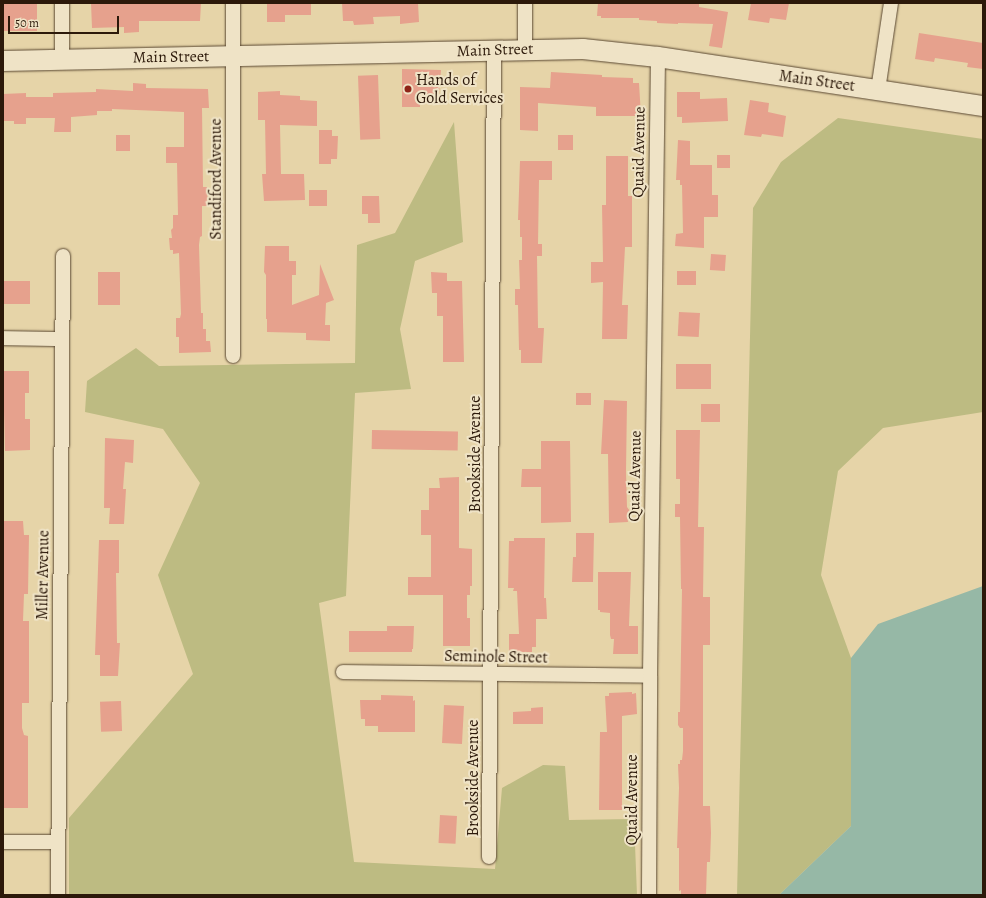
<!DOCTYPE html>
<html>
<head>
<meta charset="utf-8">
<style>
	body { margin:0 }
	#map { position:relative; width:986px; height:898px; overflow:hidden; background:#e6d4a8; font-family:Alegreya,serif }
	div>[style] { position:absolute }
	.green>* { inset:0; background:#bdbb82 }
	.water>* { inset:0; background:#96b8a6 }
	.building>* { inset:0; background:#e6a18d; transform-origin:0 0 }
	.roads { filter:drop-shadow(0 0 1px #5a4832) drop-shadow(0 0 1px #5a4832) }
	.minor>* { height:14px; margin:-7px; padding:0 7px; transform-origin:7px; border-radius:7px; background:#efe3c6 }
	.secondary>* { height:20px; margin:-10px; padding:0 10px; transform-origin:10px; border-radius:10px; background:#efe3c6 }
	.dots>* { width:11px; height:11px; translate:-50% -50%; box-sizing:border-box; border:2px solid #efe3c6; border-radius:50% }
	span { translate:-50% -50%; white-space:nowrap; text-align:center; line-height:1.15; -webkit-text-stroke:4px #efe3c6; paint-order:stroke }
	.street-label { font-size:16px; color:#2c190a }
	.poi-label { font-size:16px; color:#2c190a }
	.left { translate:0 -50%; text-align:left }
	.frame { position:absolute; inset:0; border:4px solid #2c190a; pointer-events:none }
	.scale { position:absolute; left:8px; top:16px; width:111px; height:18px; box-sizing:border-box; border:2px solid #2c190a; border-top:0; padding-left:5px; font-size:12px; line-height:14px; white-space:nowrap; color:#2c190a; -webkit-text-stroke:3px #efe3c6; paint-order:stroke }
</style>
</head>
<body>
<div id="map">
	<div class="green">
		<div style="clip-path:polygon(838px 118px,983px 139px,983px 412px,883px 428px,838px 471px,821px 575px,851px 658px,851px 826px,779px 895px,737px 895px,753px 208px,781px 162px)"></div>
		<div style="clip-path:polygon(454px 122px,463px 242px,415px 261px,400px 329px,411px 389px,355px 393px,346px 596px,319px 603px,354px 862px,495px 869px,502px 788px,543px 765px,565px 766px,569px 820px,634px 819px,637px 895px,69px 895px,69px 818px,193px 674px,158px 575px,200px 483px,163px 429px,85px 412px,87px 381px,136px 348px,159px 366px,355px 363px,357px 245px,395px 233px)"></div>
	</div>
	<div class="water">
		<div style="clip-path:polygon(983px 586px,983px 895px,779px 895px,851px 826px,851px 658px,878px 624px)"></div>
	</div>
	<div class="building">
		<div style="left:3px;top:3px;width:34px;height:28px"></div>
		<div style="clip-path:polygon(91px 3px,201px 3px,200px 21px,139px 21px,139px 32px,124px 33px,124px 27px,92px 28px)"></div>
		<div style="clip-path:polygon(267px 3px,311px 3px,311px 15px,285px 15px,285px 22px,267px 22px)"></div>
		<div style="clip-path:polygon(342px 3px,418px 3px,419px 22px,400px 24px,400px 16px,373px 17px,374px 24px,354px 25px,353px 21px,343px 21px)"></div>
		<div style="clip-path:polygon(598px 3px,699px 3px,699px 7px,728px 12px,722px 48px,709px 46px,713px 24px,678px 23px,678px 24px,657px 23px,657px 21px,639px 20px,639px 18px,601px 18px,601px 16px,597px 16px)"></div>
		<div style="clip-path:polygon(751px 3px,789px 3px,786px 20px,770px 18px,769px 23px,748px 20px)"></div>
		<div style="clip-path:polygon(919px 33px,983px 43px,983px 69px,967px 67px,968px 63px,935px 58px,934px 62px,915px 59px)"></div>
		<div style="clip-path:polygon(402px 69px,441px 70px,439px 94px,420px 94px,420px 107px,402px 107px)"></div>
		<div style="clip-path:polygon(551px 72px,602px 75px,602px 77px,633px 78px,633px 83px,639px 83px,641px 116px,596px 116px,596px 107px,538px 103px,538px 131px,520px 130px,520px 87px,550px 88px)"></div>
		<div style="left:378px;top:75px;width:64px;height:20px;rotate:88deg"></div>
		<div style="clip-path:polygon(133px 83px,146px 84px,146px 88px,208px 89px,209px 108px,202px 108px,203px 187px,207px 187px,208px 206px,202px 206px,202px 236px,200px 237px,199px 245px,201px 313px,203px 313px,203px 329px,206px 329px,206px 341px,210px 341px,211px 352px,179px 353px,179px 337px,176px 337px,176px 318px,180px 318px,181px 314px,179px 253px,173px 254px,173px 250px,170px 250px,169px 238px,172px 238px,171px 230px,173px 228px,173px 215px,178px 215px,177px 163px,166px 163px,166px 147px,184px 147px,184px 112px,112px 109px,112px 111px,97px 111px,97px 115px,71px 117px,71px 132px,54px 132px,55px 118px,26px 118px,26px 124px,14px 124px,14px 121px,3px 121px,3px 94px,26px 93px,26px 97px,53px 97px,53px 93px,96px 92px,96px 89px,133px 91px)"></div>
		<div style="clip-path:polygon(280px 91px,280px 95px,300px 96px,300px 100px,317px 101px,317px 126px,280px 125px,281px 174px,304px 174px,305px 200px,264px 201px,262px 174px,266px 174px,265px 120px,258px 120px,258px 92px)"></div>
		<div style="clip-path:polygon(677px 92px,700px 92px,700px 99px,727px 98px,728px 121px,682px 123px,682px 117px,677px 117px)"></div>
		<div style="clip-path:polygon(750px 100px,769px 103px,768px 112px,786px 116px,783px 137px,762px 134px,761px 137px,744px 135px)"></div>
		<div style="clip-path:polygon(319px 130px,332px 130px,332px 136px,338px 136px,337px 159px,331px 159px,331px 164px,319px 164px)"></div>
		<div style="left:116px;top:135px;width:14px;height:16px"></div>
		<div style="left:558px;top:135px;width:15px;height:15px"></div>
		<div style="clip-path:polygon(678px 140px,690px 141px,690px 165px,712px 165px,712px 195px,718px 195px,718px 217px,704px 217px,704px 248px,675px 246px,676px 234px,683px 233px,682px 185px,680px 185px,680px 180px,676px 180px)"></div>
		<div style="left:717px;top:155px;width:13px;height:13px"></div>
		<div style="clip-path:polygon(606px 156px,628px 156px,628px 196px,632px 196px,632px 247px,625px 247px,622px 305px,628px 305px,627px 339px,602px 339px,603px 282px,591px 283px,591px 262px,603px 262px,602px 205px,606px 205px)"></div>
		<div style="clip-path:polygon(520px 161px,552px 161px,552px 180px,539px 180px,538px 244px,542px 244px,542px 256px,537px 256px,538px 328px,544px 328px,542px 363px,521px 363px,521px 350px,519px 350px,518px 305px,515px 305px,515px 289px,520px 289px,519px 260px,522px 260px,522px 237px,520px 237px,520px 220px,518px 220px)"></div>
		<div style="left:309px;top:190px;width:18px;height:16px"></div>
		<div style="clip-path:polygon(362px 196px,379px 196px,380px 223px,368px 223px,368px 214px,362px 214px)"></div>
		<div style="clip-path:polygon(265px 246px,289px 246px,289px 261px,296px 261px,296px 275px,292px 275px,292px 305px,319px 295px,320px 264px,334px 300px,326px 303px,325px 325px,330px 325px,330px 341px,306px 340px,306px 333px,267px 332px,267px 319px,266px 319px,266px 275px,264px 272px)"></div>
		<div style="left:711px;top:254px;width:15px;height:16px;rotate:4deg"></div>
		<div style="left:677px;top:271px;width:19px;height:14px"></div>
		<div style="left:120px;top:272px;width:33px;height:22px;rotate:90deg"></div>
		<div style="clip-path:polygon(431px 272px,447px 273px,447px 281px,462px 281px,464px 362px,443px 362px,443px 316px,437px 316px,437px 293px,432px 293px)"></div>
		<div style="left:3px;top:281px;width:27px;height:23px"></div>
		<div style="left:679px;top:312px;width:21px;height:24px;rotate:3deg"></div>
		<div style="left:676px;top:364px;width:35px;height:25px"></div>
		<div style="clip-path:polygon(3px 371px,29px 371px,29px 393px,25px 393px,25px 419px,30px 419px,30px 450px,5px 451px)"></div>
		<div style="left:576px;top:393px;width:15px;height:12px"></div>
		<div style="clip-path:polygon(604px 400px,627px 401px,626px 472px,627px 507px,630px 511px,627px 515px,628px 522px,609px 523px,608px 454px,601px 454px)"></div>
		<div style="left:701px;top:404px;width:19px;height:18px"></div>
		<div style="left:372px;top:430px;width:86px;height:19px;rotate:1deg"></div>
		<div style="clip-path:polygon(676px 430px,700px 430px,698px 527px,704px 527px,703px 597px,710px 597px,710px 645px,703px 645px,703px 806px,710px 806px,711px 833px,710px 862px,707px 862px,706px 895px,681px 895px,681px 890px,679px 891px,679px 848px,677px 848px,679px 788px,678px 764px,680px 764px,680px 760px,682px 760px,683px 751px,683px 728px,680px 728px,678px 725px,678px 712px,680px 712px,682px 589px,681px 589px,680px 517px,675px 517px,675px 504px,680px 504px,680px 479px,676px 479px)"></div>
		<div style="clip-path:polygon(105px 438px,134px 440px,133px 463px,125px 462px,123px 489px,126px 489px,124px 524px,109px 524px,110px 508px,104px 508px)"></div>
		<div style="clip-path:polygon(541px 441px,570px 441px,571px 522px,541px 523px,541px 487px,521px 487px,522px 469px,541px 469px)"></div>
		<div style="clip-path:polygon(459px 477px,459px 548px,472px 549px,472px 586px,470px 586px,470px 595px,467px 595px,467px 618px,470px 618px,470px 646px,443px 646px,443px 595px,408px 595px,408px 577px,431px 577px,431px 535px,421px 535px,421px 510px,429px 510px,429px 488px,440px 488px,439px 478px)"></div>
		<div style="clip-path:polygon(3px 521px,23px 521px,24px 535px,29px 535px,28px 594px,24px 594px,23px 621px,29px 621px,29px 703px,22px 703px,22px 728px,24px 735px,28px 736px,28px 808px,3px 808px)"></div>
		<div style="clip-path:polygon(576px 533px,594px 533px,593px 582px,572px 582px,573px 557px,576px 557px)"></div>
		<div style="clip-path:polygon(514px 538px,545px 538px,544px 598px,546px 598px,547px 619px,536px 619px,536px 647px,532px 647px,532px 652px,509px 652px,509px 634px,519px 634px,517px 591px,513px 591px,514px 588px,508px 588px,509px 541px,514px 541px)"></div>
		<div style="clip-path:polygon(99px 540px,119px 540px,119px 573px,116px 573px,117px 643px,120px 643px,118px 676px,100px 676px,100px 655px,95px 655px)"></div>
		<div style="clip-path:polygon(598px 572px,631px 572px,629px 626px,638px 626px,638px 654px,613px 654px,614px 639px,611px 639px,610px 635px,610px 613px,600px 612px,600px 610px,598px 610px)"></div>
		<div style="clip-path:polygon(387px 626px,414px 626px,413px 649px,412px 649px,412px 652px,349px 652px,349px 631px,387px 631px)"></div>
		<div style="clip-path:polygon(632px 692px,632px 694px,636px 693px,637px 714px,622px 716px,622px 810px,599px 810px,600px 732px,607px 732px,605px 696px,609px 696px,609px 693px)"></div>
		<div style="clip-path:polygon(381px 695px,413px 696px,413px 701px,415px 700px,415px 732px,378px 732px,378px 726px,365px 726px,365px 719px,361px 719px,360px 700px,381px 700px)"></div>
		<div style="left:121px;top:701px;width:30px;height:21px;rotate:88deg"></div>
		<div style="left:444px;top:705px;width:20px;height:38px;rotate:3deg"></div>
		<div style="clip-path:polygon(543px 707px,543px 724px,513px 724px,513px 712px,531px 711px,531px 708px)"></div>
		<div style="left:440px;top:815px;width:17px;height:28px;rotate:3deg"></div>
	</div>
	<div class="roads">
		<div class="minor">
			<div style="left:525px;top:3px;width:46px;rotate:90deg"></div>
			<div style="left:62px;top:59px;width:56px;rotate:-90deg"></div>
			<div style="left:878px;top:90px;width:88px;rotate:-81.5deg"></div>
			<div style="left:3px;top:338px;width:59px;rotate:1deg"></div>
			<div style="left:233px;top:356px;width:353px;rotate:-90deg"></div>
			<div style="left:343px;top:672px;width:307px;rotate:0.7deg"></div>
			<div style="left:3px;top:842px;width:55px"></div>
			<div style="left:489px;top:857px;width:807px;rotate:-89.65deg"></div>
			<div style="left:58px;top:895px;width:639px;rotate:-89.55deg"></div>
			<div style="left:649px;top:895px;width:219px;rotate:-89.7deg"></div>
			<div style="left:650px;top:676px;width:619px;rotate:-89.26deg"></div>
		</div>
		<div class="secondary">
			<div style="left:3px;top:61px;width:580px;rotate:-1.19deg"></div>
			<div style="left:583px;top:49px;width:75px;rotate:6.1deg"></div>
			<div style="left:658px;top:57px;width:329px;rotate:8.6deg"></div>
		</div>
	</div>
	<div class="dots">
		<div style="left:408px;top:89px;background:#8f2418"></div>
	</div>
	<div class="street-label">
		<span style="left:495px;top:50px;rotate:-2deg">Main Street</span>
		<span style="left:171px;top:57px;rotate:-1deg">Main Street</span>
		<span style="left:817px;top:81px;rotate:8deg">Main Street</span>
		<span style="left:639px;top:152px;rotate:-89deg">Quaid Avenue</span>
		<span style="left:216px;top:179px;rotate:-90deg">Standiford Avenue</span>
		<span style="left:475px;top:454px;rotate:-90deg">Brookside Avenue</span>
		<span style="left:635px;top:476px;rotate:-89deg">Quaid Avenue</span>
		<span style="left:43px;top:575px;rotate:-89deg">Miller Avenue</span>
		<span style="left:496px;top:657px;rotate:1deg">Seminole Street</span>
		<span style="left:473px;top:778px;rotate:-90deg">Brookside Avenue</span>
		<span style="left:632px;top:800px;rotate:-90deg">Quaid Avenue</span>
	</div>
	<div class="poi-label">
		<span class="left" style="left:416px;top:89px">Hands of<br>Gold Services</span>
	</div>
	<div class="frame"></div>
	<div class="scale">50 m</div>
</div>
</body>
</html>
